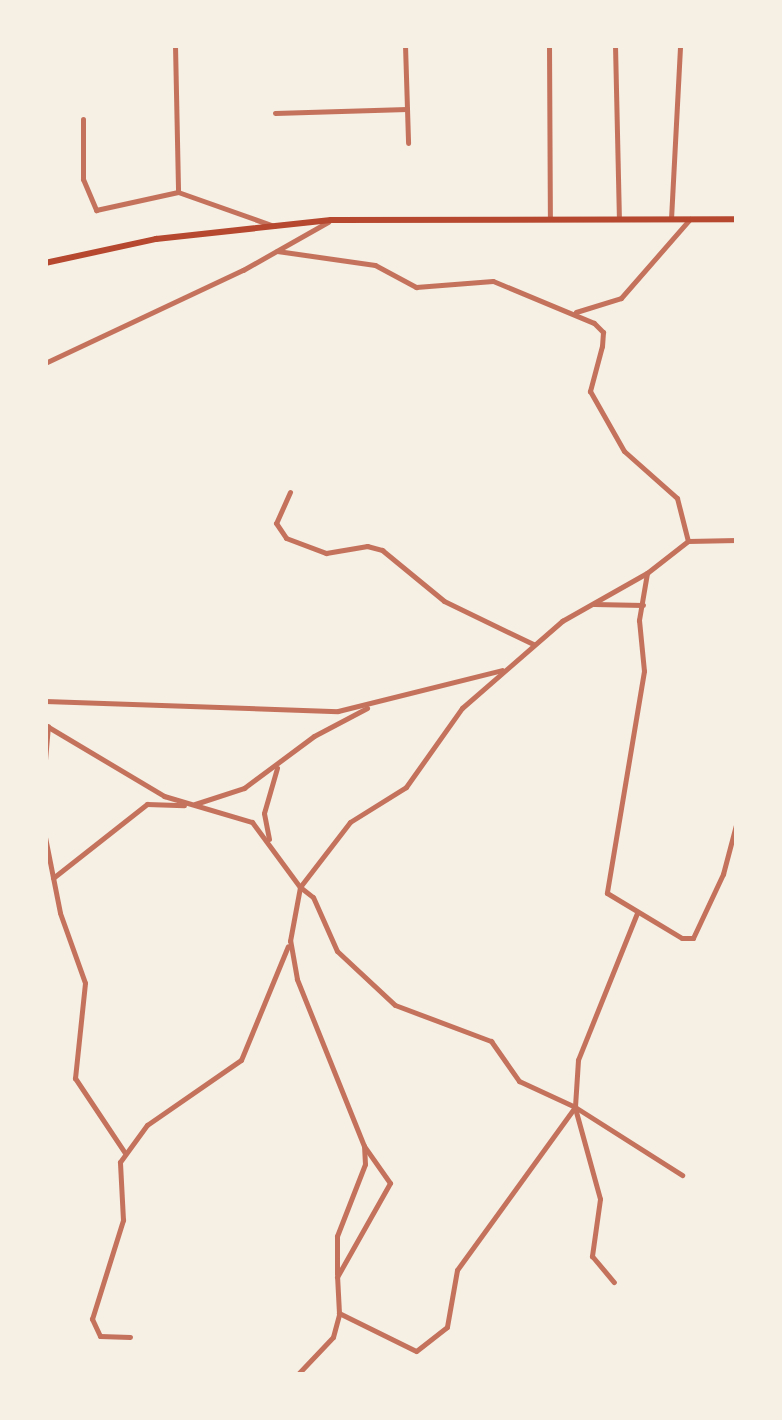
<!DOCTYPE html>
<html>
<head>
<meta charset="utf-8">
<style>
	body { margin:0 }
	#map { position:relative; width:782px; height:1420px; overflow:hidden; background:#f6efe4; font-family:Quicksand,sans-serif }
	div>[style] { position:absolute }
	.minor>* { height:5px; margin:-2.5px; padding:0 2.5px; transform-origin:2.5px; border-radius:2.5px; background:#c5725c }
	.secondary>* { height:6px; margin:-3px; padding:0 3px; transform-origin:3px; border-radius:3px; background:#b5482f }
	span { translate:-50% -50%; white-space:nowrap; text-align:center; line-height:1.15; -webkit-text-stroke:8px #f6efe4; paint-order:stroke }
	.frame { position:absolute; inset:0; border:48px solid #f6efe4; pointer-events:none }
</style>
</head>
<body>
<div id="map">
	<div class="minor">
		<div style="left:175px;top:45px;width:147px;rotate:88.8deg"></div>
		<div style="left:405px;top:45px;width:98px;rotate:88.2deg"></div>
		<div style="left:549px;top:45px;width:172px;rotate:89.7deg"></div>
		<div style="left:615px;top:45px;width:173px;rotate:88.7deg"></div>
		<div style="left:275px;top:113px;width:132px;rotate:-1.7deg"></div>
		<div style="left:83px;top:119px;width:60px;rotate:90deg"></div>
		<div style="left:83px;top:179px;width:34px;rotate:67deg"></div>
		<div style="left:96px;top:210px;width:84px;rotate:-12.4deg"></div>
		<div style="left:178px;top:192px;width:102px;rotate:19.5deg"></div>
		<div style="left:671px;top:219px;width:174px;rotate:-87deg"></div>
		<div style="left:277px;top:251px;width:99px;rotate:8.1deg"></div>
		<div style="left:375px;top:265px;width:47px;rotate:28.2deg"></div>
		<div style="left:416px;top:287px;width:77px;rotate:-4.5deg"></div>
		<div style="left:493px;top:281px;width:109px;rotate:22.6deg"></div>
		<div style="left:594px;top:323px;width:13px;rotate:45deg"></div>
		<div style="left:603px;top:332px;width:14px;rotate:94deg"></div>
		<div style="left:602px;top:346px;width:47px;rotate:104.9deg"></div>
		<div style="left:590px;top:391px;width:69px;rotate:60.5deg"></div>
		<div style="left:624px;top:451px;width:71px;rotate:41.6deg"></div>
		<div style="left:677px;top:498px;width:44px;rotate:75.7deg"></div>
		<div style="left:576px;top:312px;width:47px;rotate:-17.3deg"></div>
		<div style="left:621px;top:298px;width:105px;rotate:-48.9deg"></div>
		<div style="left:45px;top:363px;width:219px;rotate:-25.2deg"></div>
		<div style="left:243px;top:270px;width:98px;rotate:-29.5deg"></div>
		<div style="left:290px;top:492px;width:34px;rotate:114deg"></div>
		<div style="left:276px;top:523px;width:18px;rotate:56deg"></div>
		<div style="left:286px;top:538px;width:43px;rotate:20.6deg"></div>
		<div style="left:326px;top:553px;width:42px;rotate:-9.7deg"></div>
		<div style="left:367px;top:546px;width:16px;rotate:15deg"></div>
		<div style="left:382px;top:550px;width:80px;rotate:39.4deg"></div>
		<div style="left:444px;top:601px;width:99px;rotate:25.8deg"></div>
		<div style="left:647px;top:573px;width:48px;rotate:99.7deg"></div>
		<div style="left:639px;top:620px;width:51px;rotate:84.4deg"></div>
		<div style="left:644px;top:671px;width:225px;rotate:99.5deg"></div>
		<div style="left:607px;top:893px;width:87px;rotate:31deg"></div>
		<div style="left:682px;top:938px;width:11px"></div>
		<div style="left:693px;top:938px;width:71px;rotate:-64.9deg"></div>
		<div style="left:723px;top:874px;width:55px;rotate:-75.2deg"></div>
		<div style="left:594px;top:604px;width:49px;rotate:1.2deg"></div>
		<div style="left:45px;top:701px;width:293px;rotate:2deg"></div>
		<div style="left:338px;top:711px;width:169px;rotate:-14deg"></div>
		<div style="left:45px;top:725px;width:139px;rotate:30.8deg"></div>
		<div style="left:164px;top:796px;width:92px;rotate:16.5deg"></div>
		<div style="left:252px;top:822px;width:81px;rotate:53.6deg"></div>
		<div style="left:300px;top:887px;width:82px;rotate:-52.4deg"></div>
		<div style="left:350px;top:822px;width:66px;rotate:-32deg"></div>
		<div style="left:406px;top:787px;width:97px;rotate:-54.7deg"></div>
		<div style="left:462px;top:708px;width:133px;rotate:-41deg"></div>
		<div style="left:562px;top:621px;width:98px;rotate:-29.5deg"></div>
		<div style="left:647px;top:573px;width:52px;rotate:-38deg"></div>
		<div style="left:688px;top:541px;width:49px;rotate:-1.2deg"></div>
		<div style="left:45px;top:760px;width:34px;rotate:-85deg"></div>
		<div style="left:195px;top:804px;width:52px;rotate:-18.1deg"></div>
		<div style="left:244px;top:788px;width:87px;rotate:-36.6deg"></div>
		<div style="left:314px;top:736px;width:60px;rotate:-27.8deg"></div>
		<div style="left:45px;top:837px;width:77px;rotate:78.8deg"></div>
		<div style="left:60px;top:913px;width:74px;rotate:70.3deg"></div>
		<div style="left:85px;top:983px;width:96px;rotate:96deg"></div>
		<div style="left:75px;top:1078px;width:90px;rotate:56.3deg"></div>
		<div style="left:269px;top:839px;width:26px;rotate:-101deg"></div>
		<div style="left:264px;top:813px;width:47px;rotate:-73.9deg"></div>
		<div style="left:53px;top:878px;width:120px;rotate:-38.2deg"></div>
		<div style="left:147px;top:804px;width:37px;rotate:2deg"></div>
		<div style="left:637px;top:913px;width:158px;rotate:111.9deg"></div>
		<div style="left:578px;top:1060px;width:47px;rotate:93.7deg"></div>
		<div style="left:575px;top:1107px;width:201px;rotate:125.9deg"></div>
		<div style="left:457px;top:1270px;width:58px;rotate:100deg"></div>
		<div style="left:447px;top:1327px;width:39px;rotate:142deg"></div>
		<div style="left:416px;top:1351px;width:86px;rotate:-153.7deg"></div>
		<div style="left:339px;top:1313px;width:36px;rotate:-93deg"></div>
		<div style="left:337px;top:1277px;width:108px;rotate:-60.6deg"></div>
		<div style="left:390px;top:1183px;width:45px;rotate:-125.1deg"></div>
		<div style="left:364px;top:1146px;width:180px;rotate:-111.9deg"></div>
		<div style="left:297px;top:979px;width:39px;rotate:-100deg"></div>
		<div style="left:290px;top:941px;width:55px;rotate:-79.5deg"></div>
		<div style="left:300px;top:887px;width:16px;rotate:38deg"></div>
		<div style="left:313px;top:897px;width:59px;rotate:66deg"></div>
		<div style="left:337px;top:951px;width:79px;rotate:43deg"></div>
		<div style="left:395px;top:1005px;width:103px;rotate:20.6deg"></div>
		<div style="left:491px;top:1041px;width:49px;rotate:55deg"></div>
		<div style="left:519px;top:1081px;width:62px;rotate:24.9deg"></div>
		<div style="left:575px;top:1107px;width:127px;rotate:32.4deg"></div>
		<div style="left:575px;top:1108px;width:94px;rotate:74.6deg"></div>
		<div style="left:600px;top:1199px;width:58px;rotate:98deg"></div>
		<div style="left:592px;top:1256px;width:34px;rotate:50deg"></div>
		<div style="left:337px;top:1274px;width:38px;rotate:-90deg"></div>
		<div style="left:337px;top:1236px;width:77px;rotate:-68.7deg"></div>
		<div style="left:365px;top:1164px;width:18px;rotate:-93deg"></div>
		<div style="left:130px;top:1337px;width:30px;rotate:-178deg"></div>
		<div style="left:100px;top:1336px;width:19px;rotate:-115deg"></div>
		<div style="left:92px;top:1319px;width:104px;rotate:-72.6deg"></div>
		<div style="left:123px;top:1220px;width:58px;rotate:-93deg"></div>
		<div style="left:120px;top:1162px;width:46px;rotate:-53.9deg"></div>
		<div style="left:147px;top:1125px;width:114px;rotate:-34.7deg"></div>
		<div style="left:241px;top:1060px;width:123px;rotate:-67.6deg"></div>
		<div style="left:297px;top:1375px;width:52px;rotate:-46.5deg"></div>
		<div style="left:333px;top:1337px;width:24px;rotate:-75deg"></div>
	</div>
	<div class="secondary">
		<div style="left:45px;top:263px;width:114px;rotate:-12.2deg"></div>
		<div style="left:156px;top:239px;width:176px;rotate:-6.2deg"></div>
		<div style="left:331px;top:220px;width:406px;rotate:-0.1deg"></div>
	</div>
	<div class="frame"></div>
</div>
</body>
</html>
